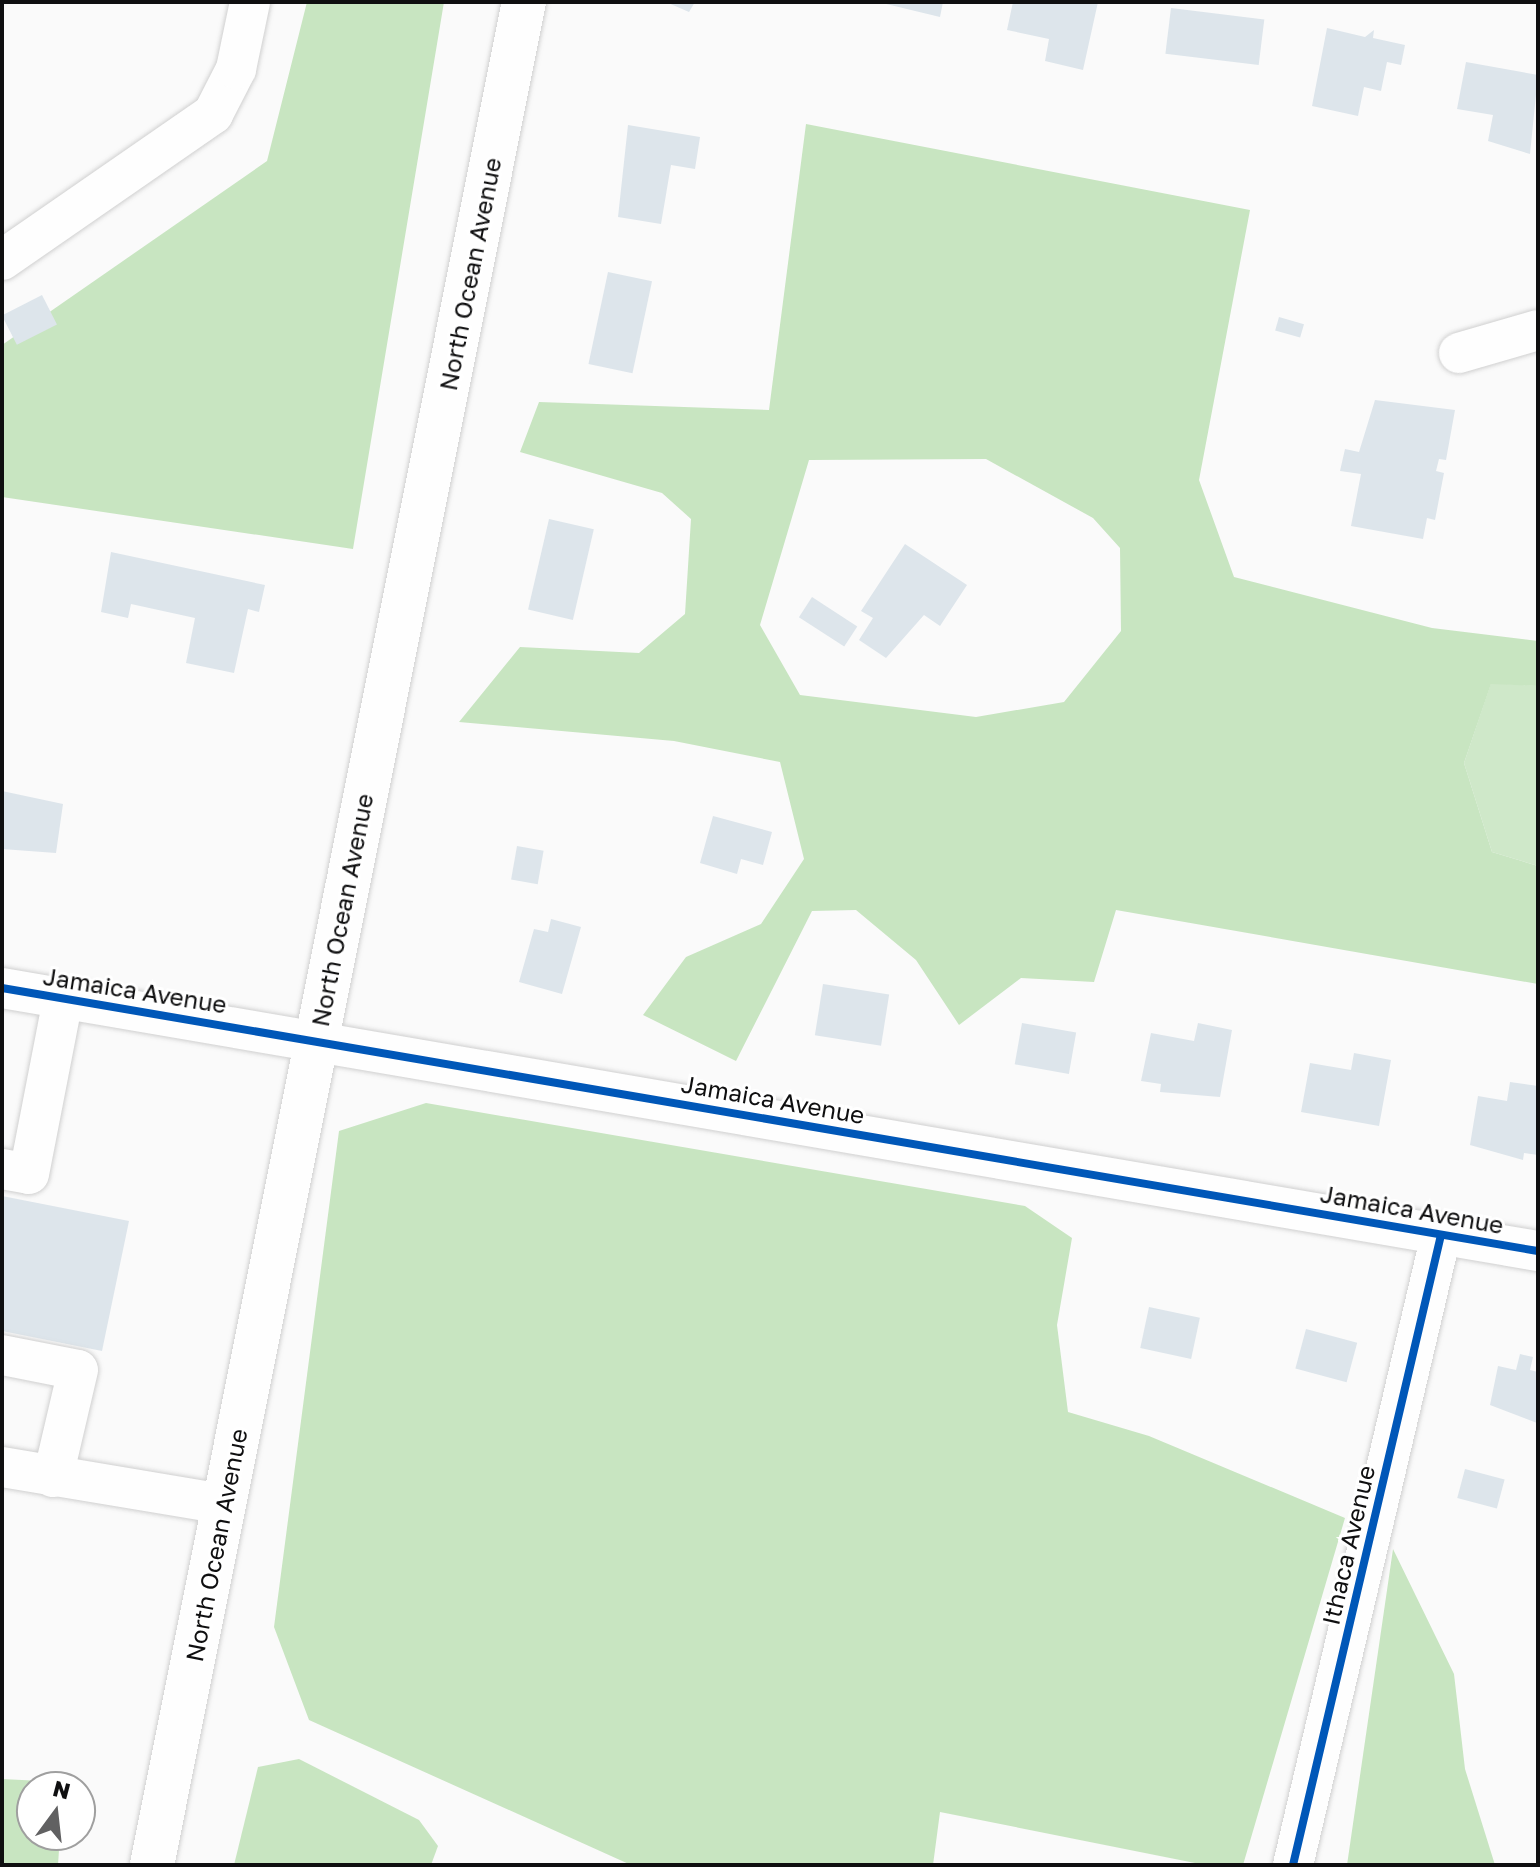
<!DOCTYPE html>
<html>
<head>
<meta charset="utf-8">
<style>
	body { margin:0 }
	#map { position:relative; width:1540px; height:1867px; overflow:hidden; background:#fafafa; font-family:"Golos Text",sans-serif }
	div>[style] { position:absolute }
	.green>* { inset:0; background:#cfe8c9 }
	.forest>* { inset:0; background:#c8e5c1 }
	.building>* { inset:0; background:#dde5eb; transform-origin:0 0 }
	.roads { filter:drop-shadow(0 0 2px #d0d0d0) drop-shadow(0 0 2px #d0d0d0) }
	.minor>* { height:40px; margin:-20px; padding:0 20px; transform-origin:20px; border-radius:20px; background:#fefefe }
	.major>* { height:44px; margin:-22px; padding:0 22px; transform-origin:22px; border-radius:22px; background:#fefefe }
	.cycleway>* { height:8px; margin:-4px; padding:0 4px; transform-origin:4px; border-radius:4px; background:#0057b8 }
	span { translate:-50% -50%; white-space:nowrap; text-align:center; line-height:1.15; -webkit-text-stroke:6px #fff; paint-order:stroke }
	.street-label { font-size:24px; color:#0f0f10 }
	.frame { position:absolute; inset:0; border:4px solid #0f0f10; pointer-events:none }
	.north { position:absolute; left:16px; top:1771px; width:80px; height:80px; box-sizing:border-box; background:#fff; border:2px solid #9f9f9f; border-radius:50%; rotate:15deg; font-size:22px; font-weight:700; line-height:32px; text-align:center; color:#0f0f10 }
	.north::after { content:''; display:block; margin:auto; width:28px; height:36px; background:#616162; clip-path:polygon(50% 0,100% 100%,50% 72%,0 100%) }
</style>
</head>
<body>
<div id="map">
	<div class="green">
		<div style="clip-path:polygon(1491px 683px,1538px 686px,1538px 866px,1492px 852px,1464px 763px)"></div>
	</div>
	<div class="forest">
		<div style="clip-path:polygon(307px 2px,444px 2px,353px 549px,2px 497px,2px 345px,267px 161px)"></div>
		<div style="clip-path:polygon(evenodd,806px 124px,1250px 210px,1199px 480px,1234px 577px,1432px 628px,1538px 641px,1538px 686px,1491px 684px,1464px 763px,1492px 852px,1538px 866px,1538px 984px,1116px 910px,1094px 982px,1021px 978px,959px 1025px,916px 960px,856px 910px,812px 911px,736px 1061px,643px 1015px,686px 957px,761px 924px,804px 859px,780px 762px,674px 741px,459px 722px,520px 647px,639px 653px,685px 614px,691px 519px,662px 493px,520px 452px,539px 402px,769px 410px,806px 124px,986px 459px,1093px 518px,1120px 548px,1121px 631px,1064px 702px,976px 717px,800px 695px,760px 625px,809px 460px,986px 459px)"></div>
		<div style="clip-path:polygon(426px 1103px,1025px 1206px,1072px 1238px,1057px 1325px,1068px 1412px,1149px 1436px,1345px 1518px,1243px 1865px,1200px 1864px,940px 1812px,933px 1865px,631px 1865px,309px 1720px,274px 1627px,339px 1131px)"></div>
		<div style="clip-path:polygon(1393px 1549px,1454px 1674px,1465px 1769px,1495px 1865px,1347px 1865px)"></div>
		<div style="clip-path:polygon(299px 1759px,419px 1820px,438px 1846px,431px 1865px,234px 1865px,258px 1767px)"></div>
		<div style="clip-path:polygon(2px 1779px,62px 1782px,32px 1787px,32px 1835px,60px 1835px,58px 1865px,2px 1865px)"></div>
	</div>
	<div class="building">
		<div style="clip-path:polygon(666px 2px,695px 2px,689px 12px)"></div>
		<div style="clip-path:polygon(878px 2px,943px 2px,940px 17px)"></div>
		<div style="clip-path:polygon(1013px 2px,1098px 2px,1083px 70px,1045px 61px,1049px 39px,1007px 30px)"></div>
		<div style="left:1171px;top:8px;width:94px;height:46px;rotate:7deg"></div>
		<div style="clip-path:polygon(1327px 28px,1365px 37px,1374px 30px,1373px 38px,1405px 45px,1401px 65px,1387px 62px,1381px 91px,1364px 87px,1358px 116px,1312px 106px)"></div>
		<div style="clip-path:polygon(1466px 62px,1538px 75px,1530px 154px,1488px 141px,1493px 115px,1457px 109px)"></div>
		<div style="clip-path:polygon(628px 125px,700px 137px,695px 169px,671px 165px,661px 224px,618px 217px)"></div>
		<div style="left:608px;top:272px;width:45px;height:94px;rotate:12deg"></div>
		<div style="left:42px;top:295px;width:33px;height:45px;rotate:63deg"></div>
		<div style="left:1279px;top:317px;width:26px;height:14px;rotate:16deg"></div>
		<div style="clip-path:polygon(1375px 400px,1455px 410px,1446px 460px,1439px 459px,1436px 471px,1444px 473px,1435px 520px,1427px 518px,1423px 539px,1351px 526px,1361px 474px,1340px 471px,1345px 449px,1359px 452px)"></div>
		<div style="left:549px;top:519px;width:46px;height:93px;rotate:13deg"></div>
		<div style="clip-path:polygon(905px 544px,967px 585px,940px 626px,924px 615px,886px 658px,859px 640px,873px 618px,861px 611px)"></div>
		<div style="clip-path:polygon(111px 552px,265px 585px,259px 612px,248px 609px,234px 673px,186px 663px,195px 618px,131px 604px,128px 618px,101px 612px)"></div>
		<div style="left:812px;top:597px;width:54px;height:24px;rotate:33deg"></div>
		<div style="clip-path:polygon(2px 791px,63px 804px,56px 853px,2px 849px)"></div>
		<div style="clip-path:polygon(713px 816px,772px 832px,763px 865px,741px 859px,737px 874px,700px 863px)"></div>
		<div style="left:517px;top:846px;width:27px;height:34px;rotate:10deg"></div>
		<div style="clip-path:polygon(551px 919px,581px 927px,562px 994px,519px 982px,534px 929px,548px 932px)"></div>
		<div style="left:823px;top:984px;width:67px;height:52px;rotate:9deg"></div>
		<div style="left:1022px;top:1023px;width:55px;height:42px;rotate:10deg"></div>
		<div style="clip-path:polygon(1198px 1023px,1232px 1030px,1220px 1097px,1160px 1092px,1161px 1084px,1141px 1081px,1151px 1033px,1194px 1041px)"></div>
		<div style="clip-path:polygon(1354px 1053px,1391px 1060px,1379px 1126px,1301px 1112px,1310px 1063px,1351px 1070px)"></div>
		<div style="clip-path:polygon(1510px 1082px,1538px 1086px,1538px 1155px,1524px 1153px,1523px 1160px,1470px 1145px,1478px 1096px,1507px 1101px)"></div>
		<div style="clip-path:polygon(2px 1196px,129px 1221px,102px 1351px,2px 1331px)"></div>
		<div style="left:1149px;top:1307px;width:52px;height:42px;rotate:12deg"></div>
		<div style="left:1306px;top:1329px;width:53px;height:41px;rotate:15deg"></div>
		<div style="clip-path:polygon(1520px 1354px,1533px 1357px,1530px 1370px,1538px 1372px,1537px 1423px,1490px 1405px,1498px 1366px,1516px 1370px)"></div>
		<div style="left:1465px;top:1469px;width:41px;height:30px;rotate:15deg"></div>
	</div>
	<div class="roads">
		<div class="minor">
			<div style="left:2px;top:260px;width:257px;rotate:-34.7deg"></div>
			<div style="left:213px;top:114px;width:51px;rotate:-62.9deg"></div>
			<div style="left:236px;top:69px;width:68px;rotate:-78.2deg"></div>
			<div style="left:1459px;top:353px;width:82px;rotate:-16.2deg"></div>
			<div style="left:2px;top:988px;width:1558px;rotate:9.72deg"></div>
			<div style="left:2px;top:1169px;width:27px;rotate:10deg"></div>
			<div style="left:29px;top:1174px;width:178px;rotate:-79deg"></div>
			<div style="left:2px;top:1355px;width:77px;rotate:11.2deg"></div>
			<div style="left:78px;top:1370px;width:110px;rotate:103.2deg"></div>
			<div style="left:2px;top:1467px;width:225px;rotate:9.5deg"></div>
			<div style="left:1293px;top:1865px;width:647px;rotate:-76.78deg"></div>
		</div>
		<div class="major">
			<div style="left:152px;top:1865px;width:1900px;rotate:-78.71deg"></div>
		</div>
	</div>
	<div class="cycleway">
		<div style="left:2px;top:988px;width:1558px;rotate:9.72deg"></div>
		<div style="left:1293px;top:1865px;width:647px;rotate:-76.78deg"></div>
	</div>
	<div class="street-label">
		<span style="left:470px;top:274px;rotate:-79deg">North Ocean Avenue</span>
		<span style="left:342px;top:910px;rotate:-79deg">North Ocean Avenue</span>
		<span style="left:135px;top:990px;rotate:9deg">Jamaica Avenue</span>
		<span style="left:773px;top:1099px;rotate:10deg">Jamaica Avenue</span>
		<span style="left:1412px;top:1209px;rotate:10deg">Jamaica Avenue</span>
		<span style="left:216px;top:1545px;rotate:-79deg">North Ocean Avenue</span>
		<span style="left:1348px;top:1545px;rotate:-77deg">Ithaca Avenue</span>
	</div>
	<div class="frame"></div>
	<div class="north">N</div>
</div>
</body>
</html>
